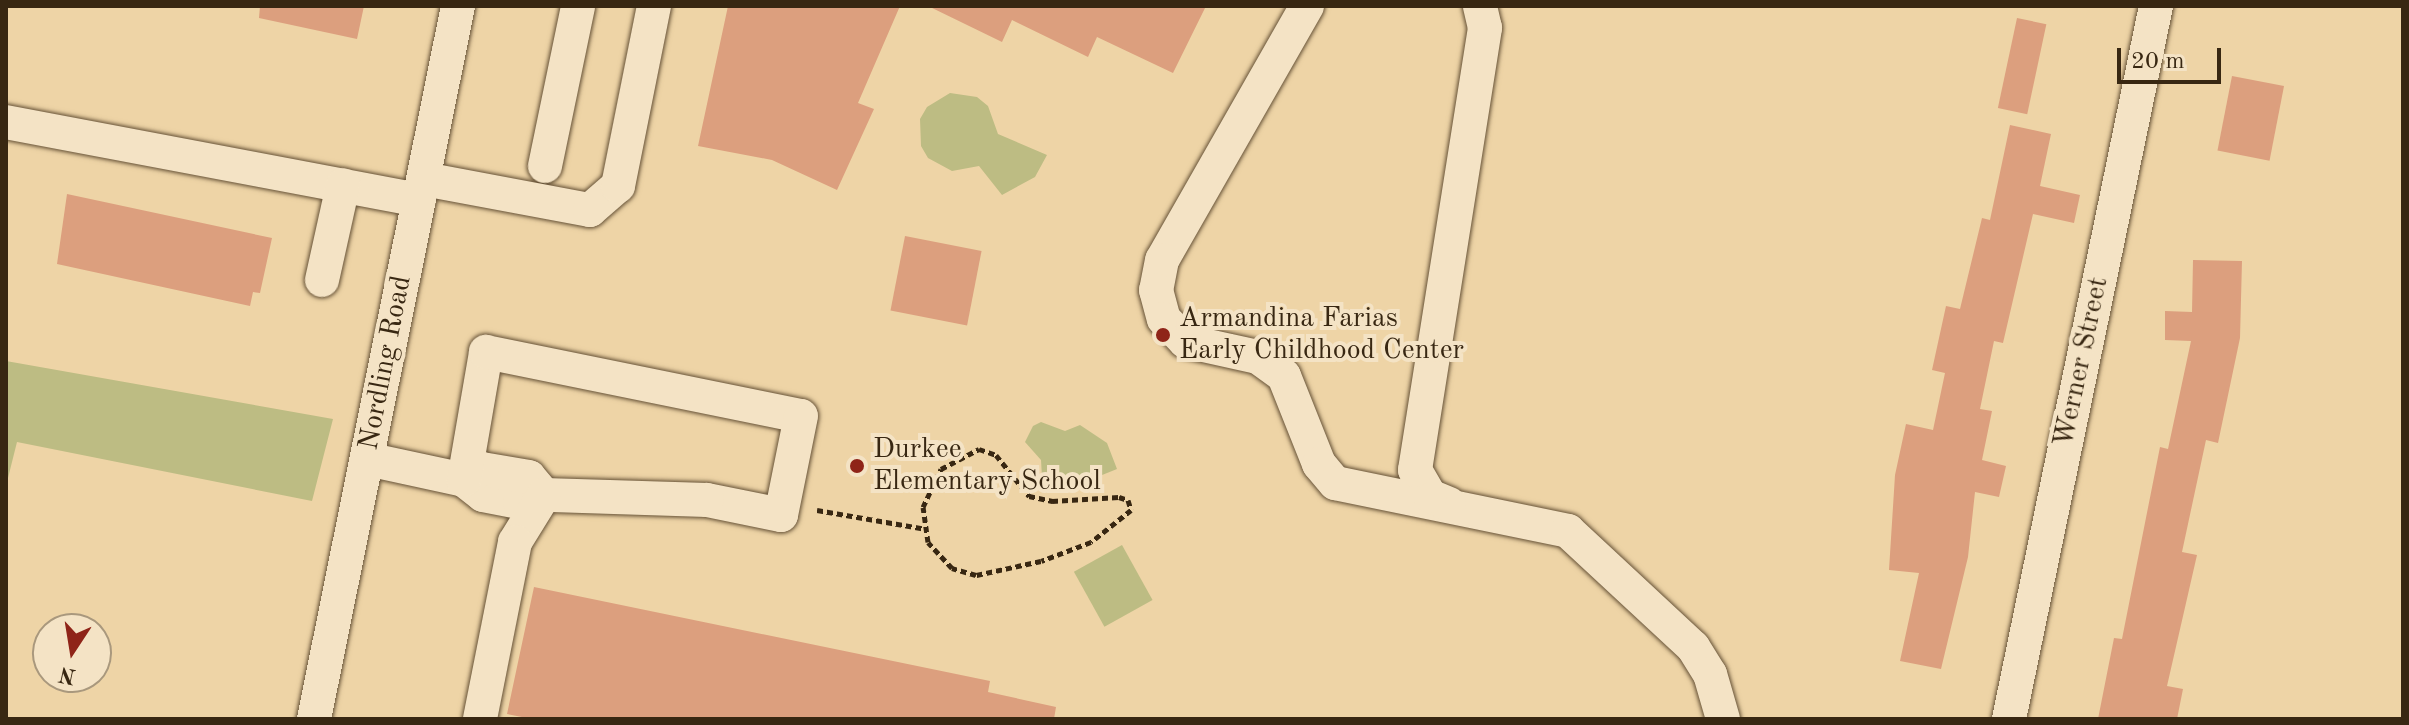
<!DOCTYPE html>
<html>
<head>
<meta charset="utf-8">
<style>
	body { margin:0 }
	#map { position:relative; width:2409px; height:725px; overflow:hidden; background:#eed4a6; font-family:"Old Standard TT",serif }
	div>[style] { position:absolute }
	.green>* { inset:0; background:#bdbc83; transform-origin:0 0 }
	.building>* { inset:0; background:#dc9f7e; transform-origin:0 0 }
	.path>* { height:5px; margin-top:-2.5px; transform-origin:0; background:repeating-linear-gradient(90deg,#382712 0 6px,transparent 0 10px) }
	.roads { filter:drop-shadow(0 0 2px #665237) drop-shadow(0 0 2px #665237) }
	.minor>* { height:34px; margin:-17px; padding:0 17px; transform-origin:17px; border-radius:17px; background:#f4e3c5 }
	.dots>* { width:22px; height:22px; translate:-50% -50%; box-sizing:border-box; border:4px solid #f4e3c5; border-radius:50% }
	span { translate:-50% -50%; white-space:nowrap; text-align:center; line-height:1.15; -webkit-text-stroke:8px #f4e3c5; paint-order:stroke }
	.poi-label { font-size:28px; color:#382712 }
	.left { translate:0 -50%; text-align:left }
	.street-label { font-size:28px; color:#382712 }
	.frame { position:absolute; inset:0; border:8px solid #382712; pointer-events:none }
	.north { position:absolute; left:32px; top:613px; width:80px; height:80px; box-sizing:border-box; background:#f4e3c5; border:2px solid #a9987d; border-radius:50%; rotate:192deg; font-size:22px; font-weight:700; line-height:32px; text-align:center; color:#382712 }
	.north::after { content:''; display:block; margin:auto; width:28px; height:36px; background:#8f2418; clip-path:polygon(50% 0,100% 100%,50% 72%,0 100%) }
	.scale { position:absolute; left:2117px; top:48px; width:104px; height:36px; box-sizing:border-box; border:4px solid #382712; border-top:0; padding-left:10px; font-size:24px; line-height:28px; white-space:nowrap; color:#382712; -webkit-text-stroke:6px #f4e3c5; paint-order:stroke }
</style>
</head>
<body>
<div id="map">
	<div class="green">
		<div style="clip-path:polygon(950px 93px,977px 97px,988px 106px,998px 134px,1047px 155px,1035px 177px,1002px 195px,979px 166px,952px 171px,928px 158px,921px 146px,920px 119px,927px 107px)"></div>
		<div style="clip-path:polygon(6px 361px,333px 419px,312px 501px,17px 442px,6px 486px)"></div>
		<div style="clip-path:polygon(1041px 422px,1065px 431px,1080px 425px,1107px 443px,1117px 469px,1060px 492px,1042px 477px,1041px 460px,1025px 442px,1033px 426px)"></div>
		<div style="left:1122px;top:545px;width:63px;height:55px;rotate:61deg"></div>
	</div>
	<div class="building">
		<div style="clip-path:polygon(260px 6px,364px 6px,357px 39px,259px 18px)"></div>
		<div style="clip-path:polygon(728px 6px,900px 6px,858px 103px,874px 109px,837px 190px,772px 160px,698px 146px)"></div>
		<div style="clip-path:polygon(928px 6px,1206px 6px,1173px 73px,1097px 37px,1088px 57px,1012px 20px,1002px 42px)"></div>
		<div style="left:2017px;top:18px;width:30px;height:92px;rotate:12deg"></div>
		<div style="left:2232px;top:76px;width:53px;height:76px;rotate:11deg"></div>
		<div style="clip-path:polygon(2010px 125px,2051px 134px,2040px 186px,2080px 195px,2074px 223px,2033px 214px,2003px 343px,1994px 341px,1980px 409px,1992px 411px,1982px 460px,2006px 466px,1999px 497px,1975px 492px,1968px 557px,1941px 669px,1900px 661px,1919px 573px,1889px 570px,1895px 475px,1906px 424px,1933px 430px,1945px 373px,1932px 370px,1946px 306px,1960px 309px,1982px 218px,1990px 220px)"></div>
		<div style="clip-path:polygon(67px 194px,272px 238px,260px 293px,253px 292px,250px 306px,57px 264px)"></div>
		<div style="left:905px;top:236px;width:78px;height:76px;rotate:11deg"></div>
		<div style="clip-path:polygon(2193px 260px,2242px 261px,2240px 338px,2218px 443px,2206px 440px,2182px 552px,2197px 555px,2167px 686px,2183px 689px,2177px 719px,2098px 719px,2114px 638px,2122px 639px,2160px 447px,2168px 449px,2191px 341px,2165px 340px,2165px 311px,2192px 312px)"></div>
		<div style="clip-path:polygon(534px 587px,990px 681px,988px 692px,1056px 707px,1054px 719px,532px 719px,507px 714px)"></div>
	</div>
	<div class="path">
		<div style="left:979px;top:449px;width:18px;rotate:19deg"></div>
		<div style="left:996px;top:455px;width:53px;rotate:51.2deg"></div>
		<div style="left:1029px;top:496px;width:24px;rotate:12deg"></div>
		<div style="left:1052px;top:501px;width:67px;rotate:-3.4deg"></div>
		<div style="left:1119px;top:497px;width:9px;rotate:18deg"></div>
		<div style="left:1128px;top:500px;width:10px;rotate:73deg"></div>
		<div style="left:1131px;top:510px;width:51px;rotate:141.3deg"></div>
		<div style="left:1091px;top:542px;width:53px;rotate:159.2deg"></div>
		<div style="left:1041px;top:561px;width:66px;rotate:167.8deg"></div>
		<div style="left:976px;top:575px;width:25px;rotate:-164deg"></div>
		<div style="left:952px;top:568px;width:35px;rotate:-133deg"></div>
		<div style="left:928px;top:542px;width:35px;rotate:-98deg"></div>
		<div style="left:923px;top:507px;width:42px;rotate:-64.7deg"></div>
		<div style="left:941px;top:469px;width:43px;rotate:-27.8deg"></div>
		<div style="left:817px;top:510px;width:111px;rotate:9.9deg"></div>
	</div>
	<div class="roads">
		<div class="minor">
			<div style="left:1307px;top:6px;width:292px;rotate:119.7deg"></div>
			<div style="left:1162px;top:260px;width:31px;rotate:101deg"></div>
			<div style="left:1156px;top:290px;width:30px;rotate:75deg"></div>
			<div style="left:1164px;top:319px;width:30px;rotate:46deg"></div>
			<div style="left:1185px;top:341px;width:75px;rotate:12.4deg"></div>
			<div style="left:1258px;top:357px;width:32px;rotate:36deg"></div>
			<div style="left:1284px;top:376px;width:95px;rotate:68.3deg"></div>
			<div style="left:1319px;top:464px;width:25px;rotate:50deg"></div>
			<div style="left:1335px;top:483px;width:238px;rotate:11.6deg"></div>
			<div style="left:1568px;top:531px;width:171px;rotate:42.9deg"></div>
			<div style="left:1693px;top:647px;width:32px;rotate:58deg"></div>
			<div style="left:1710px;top:674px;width:47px;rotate:73.9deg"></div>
			<div style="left:6px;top:122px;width:420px;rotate:10.7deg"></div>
			<div style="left:545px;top:166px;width:163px;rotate:-78.3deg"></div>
			<div style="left:424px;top:179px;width:169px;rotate:10.6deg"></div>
			<div style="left:590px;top:210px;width:37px;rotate:-41deg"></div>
			<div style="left:618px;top:186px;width:184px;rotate:-78.7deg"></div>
			<div style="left:322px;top:280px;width:97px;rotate:-77.5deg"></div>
			<div style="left:367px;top:459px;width:99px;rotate:12.2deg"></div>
			<div style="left:464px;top:480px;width:24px;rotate:38deg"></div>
			<div style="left:483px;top:495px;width:38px;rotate:11deg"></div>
			<div style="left:520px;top:502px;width:25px;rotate:-16deg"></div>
			<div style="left:544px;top:495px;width:23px;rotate:-130deg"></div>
			<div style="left:529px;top:477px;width:48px;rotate:-170.3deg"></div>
			<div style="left:482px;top:469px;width:21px;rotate:149deg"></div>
			<div style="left:464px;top:480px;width:130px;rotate:-80.2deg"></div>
			<div style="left:486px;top:352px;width:321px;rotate:11.5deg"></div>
			<div style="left:801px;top:416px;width:101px;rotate:101.4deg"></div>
			<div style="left:781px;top:515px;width:76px;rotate:-168.5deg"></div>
			<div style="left:707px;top:500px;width:163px;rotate:-178.2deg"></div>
			<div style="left:544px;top:495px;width:55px;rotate:121.7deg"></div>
			<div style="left:515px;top:542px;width:180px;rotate:101.2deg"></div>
			<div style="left:1449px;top:504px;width:21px;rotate:-157deg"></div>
			<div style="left:1430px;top:496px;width:30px;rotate:-120deg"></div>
			<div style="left:1415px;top:470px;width:448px;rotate:-81deg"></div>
			<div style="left:1485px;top:28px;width:23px;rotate:-103deg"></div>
			<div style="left:314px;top:719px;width:727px;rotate:-78.58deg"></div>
			<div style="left:2009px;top:719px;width:728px;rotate:-78.35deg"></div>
		</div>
	</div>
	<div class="dots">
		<div style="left:1163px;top:335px;background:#8f2418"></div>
		<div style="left:857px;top:466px;background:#8f2418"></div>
	</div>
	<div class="poi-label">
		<span class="left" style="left:1179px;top:335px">Armandina Farias<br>Early Childhood Center</span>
		<span class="left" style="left:873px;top:466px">Durkee<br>Elementary School</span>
	</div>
	<div class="street-label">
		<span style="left:2082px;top:362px;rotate:-78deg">Werner Street</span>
		<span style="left:386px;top:363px;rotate:-79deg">Nordling Road</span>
	</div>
	<div class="frame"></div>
	<div class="north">N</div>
	<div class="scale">20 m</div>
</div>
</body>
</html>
